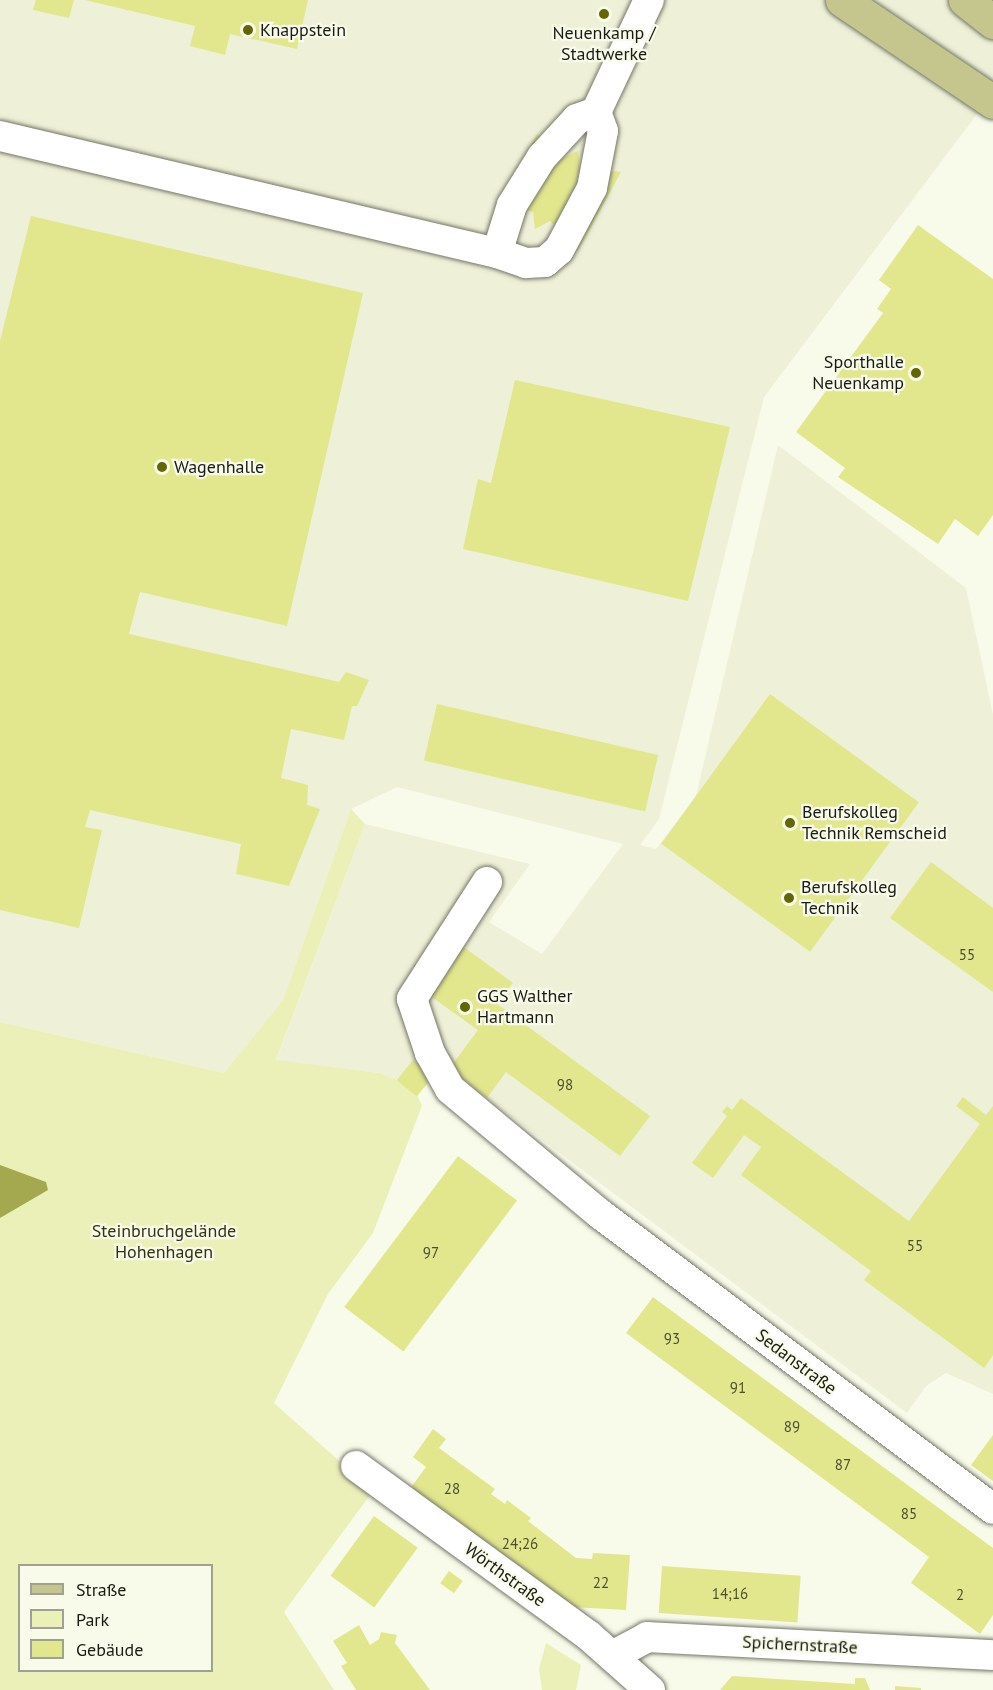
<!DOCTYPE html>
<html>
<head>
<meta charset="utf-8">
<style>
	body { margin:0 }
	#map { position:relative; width:993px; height:1690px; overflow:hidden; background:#f9fbea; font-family:"PT Sans",sans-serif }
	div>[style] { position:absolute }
	.built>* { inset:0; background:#eef0d7 }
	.green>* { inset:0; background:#ebf0b8 }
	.water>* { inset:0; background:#a4a950 }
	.building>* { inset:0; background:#e2e78e; transform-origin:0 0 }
	.roads { filter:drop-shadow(0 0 2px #757667) drop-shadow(0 0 2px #757667) }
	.minor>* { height:30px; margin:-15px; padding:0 15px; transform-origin:15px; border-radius:15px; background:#fff }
	.major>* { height:33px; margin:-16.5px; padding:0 16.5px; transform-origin:16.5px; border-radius:16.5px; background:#c4c68e }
	.dots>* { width:16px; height:16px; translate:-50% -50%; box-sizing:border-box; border:3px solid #f9fbea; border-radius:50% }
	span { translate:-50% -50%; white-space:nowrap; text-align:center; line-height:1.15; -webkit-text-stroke:4.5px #f9fbea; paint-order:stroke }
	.number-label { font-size:15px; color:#4d4e33 }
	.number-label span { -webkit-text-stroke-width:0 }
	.poi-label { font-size:18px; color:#1b1b15 }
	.left { translate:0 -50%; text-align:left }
	.right { translate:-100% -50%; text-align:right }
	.park-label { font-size:18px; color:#33340e }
	.street-label { font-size:18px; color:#1b1b15 }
	.legend { position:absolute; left:18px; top:1564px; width:195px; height:108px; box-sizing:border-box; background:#f9fbea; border:2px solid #a0a195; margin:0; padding:8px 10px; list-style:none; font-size:18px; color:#1b1b15 }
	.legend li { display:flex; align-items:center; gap:12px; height:30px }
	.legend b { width:30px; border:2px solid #a0a195 }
</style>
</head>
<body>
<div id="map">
	<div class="built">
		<div style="clip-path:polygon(0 0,993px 0,993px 93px,764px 397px,659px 819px,640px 845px,656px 849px,696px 796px,778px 445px,966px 588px,993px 715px,993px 1394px,946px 1373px,926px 1386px,907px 1413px,449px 1070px,433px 1076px,417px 1095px,397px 1080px,380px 1073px,276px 1061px,365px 824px,530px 864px,489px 922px,542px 954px,623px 844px,397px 787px,351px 809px,283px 1000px,224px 1073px,0 1022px)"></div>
	</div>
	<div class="green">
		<div style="clip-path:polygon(evenodd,351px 809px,365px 824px,276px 1060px,380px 1073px,397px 1080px,417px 1095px,422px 1106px,373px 1233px,328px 1294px,274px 1403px,373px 1491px,284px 1612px,334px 1690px,0 1690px,0 1022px,224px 1073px,283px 1000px,351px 809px,20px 1566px,212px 1566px,212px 1670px,20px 1670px,20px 1566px)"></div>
		<div style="clip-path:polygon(546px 1643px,581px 1665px,576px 1690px,542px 1690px,539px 1669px)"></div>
	</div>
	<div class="water">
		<div style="clip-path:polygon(0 1165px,46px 1182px,48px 1190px,0 1218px)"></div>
	</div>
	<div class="building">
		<div style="clip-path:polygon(36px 0,74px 0,69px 18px,33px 10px)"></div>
		<div style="clip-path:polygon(85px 0,308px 0,297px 49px,230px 34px,225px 55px,190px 46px,195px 26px)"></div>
		<div style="clip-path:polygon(537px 134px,562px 158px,578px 151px,580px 168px,621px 172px,578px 251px,550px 221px,535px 229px,533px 212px,498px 203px)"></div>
		<div style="clip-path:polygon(31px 216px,363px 293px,287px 626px,140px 592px,129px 634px,339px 682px,346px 672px,369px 680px,357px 706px,352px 706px,344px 740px,291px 729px,281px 778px,308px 785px,307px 805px,320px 809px,289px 886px,236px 874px,241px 844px,90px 810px,85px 827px,102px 830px,79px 928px,0 910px,0 341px)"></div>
		<div style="clip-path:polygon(918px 225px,993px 279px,993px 515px,978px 536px,955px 519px,938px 544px,838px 477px,845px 468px,796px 432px,883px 313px,877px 309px,891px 289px,879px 280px)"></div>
		<div style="clip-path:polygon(515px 380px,730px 427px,688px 601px,463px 549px,478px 479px,491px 483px)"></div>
		<div style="left:770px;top:694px;width:184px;height:185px;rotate:36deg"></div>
		<div style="left:437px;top:704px;width:227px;height:58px;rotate:13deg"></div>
		<div style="clip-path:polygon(931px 862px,993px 908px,993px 992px,890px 918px)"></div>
		<div style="clip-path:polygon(461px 945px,513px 983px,497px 1004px,650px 1116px,620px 1156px,506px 1072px,487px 1098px,449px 1069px,478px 1030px,426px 993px)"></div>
		<div style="left:413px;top:1060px;width:26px;height:26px;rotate:39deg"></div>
		<div style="clip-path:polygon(963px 1097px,986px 1115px,993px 1106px,993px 1355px,984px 1368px,864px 1280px,871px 1271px,741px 1175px,761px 1147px,744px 1135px,713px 1178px,692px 1163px,727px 1116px,722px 1112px,727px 1106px,732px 1110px,741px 1098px,909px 1221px,980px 1124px,956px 1106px)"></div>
		<div style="left:458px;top:1156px;width:74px;height:189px;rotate:37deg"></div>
		<div style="clip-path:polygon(653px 1297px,993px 1548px,993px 1615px,980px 1634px,911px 1583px,929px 1557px,626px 1333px)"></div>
		<div style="clip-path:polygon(433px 1429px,446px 1439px,439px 1448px,495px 1489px,491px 1494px,505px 1504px,507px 1500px,531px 1518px,528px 1521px,576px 1558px,592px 1559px,593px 1553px,630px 1555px,626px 1610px,572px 1607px,409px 1490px,426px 1467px,413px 1457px)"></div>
		<div style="clip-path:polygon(993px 1435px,993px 1481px,971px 1465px)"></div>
		<div style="left:374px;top:1516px;width:54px;height:74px;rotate:36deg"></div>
		<div style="left:662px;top:1566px;width:139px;height:47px;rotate:4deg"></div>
		<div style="left:449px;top:1571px;width:17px;height:15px;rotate:36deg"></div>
		<div style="clip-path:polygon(359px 1625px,370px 1645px,379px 1639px,381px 1632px,397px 1635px,395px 1643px,430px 1690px,356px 1690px,341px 1666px,347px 1663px,333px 1641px)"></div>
		<div style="clip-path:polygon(732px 1676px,855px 1684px,855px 1678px,865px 1678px,870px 1690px,720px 1690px)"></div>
		<div style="clip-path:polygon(895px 1686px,921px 1688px,921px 1690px,895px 1690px)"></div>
	</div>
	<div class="roads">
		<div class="minor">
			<div style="left:596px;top:112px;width:124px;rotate:-64.7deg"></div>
			<div style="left:0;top:136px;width:511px;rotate:13.25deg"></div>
			<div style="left:497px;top:253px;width:31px;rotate:19deg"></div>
			<div style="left:526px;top:263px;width:19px;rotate:-3deg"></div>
			<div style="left:545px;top:262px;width:18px;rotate:-41deg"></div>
			<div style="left:559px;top:250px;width:70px;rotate:-62deg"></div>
			<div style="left:592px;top:188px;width:58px;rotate:-79.1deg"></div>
			<div style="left:603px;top:131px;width:20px;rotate:-110deg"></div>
			<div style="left:596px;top:112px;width:20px;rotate:160deg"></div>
			<div style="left:577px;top:119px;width:52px;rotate:132.6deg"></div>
			<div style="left:542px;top:157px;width:57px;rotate:122deg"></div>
			<div style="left:512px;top:205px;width:50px;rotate:107.4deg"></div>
			<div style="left:487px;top:882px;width:139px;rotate:122.7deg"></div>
			<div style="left:412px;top:999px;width:57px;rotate:71.6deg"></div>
			<div style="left:430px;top:1053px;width:41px;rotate:60.9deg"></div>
			<div style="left:450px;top:1089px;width:195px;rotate:39.8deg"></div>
			<div style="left:600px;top:1214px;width:491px;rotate:36.9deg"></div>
			<div style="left:356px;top:1466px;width:287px;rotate:36.1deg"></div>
			<div style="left:588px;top:1635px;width:83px;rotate:41.6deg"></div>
			<div style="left:612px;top:1656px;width:40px;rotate:-28deg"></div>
			<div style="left:647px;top:1637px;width:346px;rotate:3deg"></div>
		</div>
		<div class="major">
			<div style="left:842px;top:0;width:182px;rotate:34deg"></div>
			<div style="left:965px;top:0;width:36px;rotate:38deg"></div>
		</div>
	</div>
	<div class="dots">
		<div style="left:604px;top:14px;background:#636601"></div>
		<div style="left:248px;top:30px;background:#636601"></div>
		<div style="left:916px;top:373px;background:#636601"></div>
		<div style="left:162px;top:467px;background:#636601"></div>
		<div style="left:790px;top:823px;background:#636601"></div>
		<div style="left:789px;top:898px;background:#636601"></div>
		<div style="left:465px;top:1007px;background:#636601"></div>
	</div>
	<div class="number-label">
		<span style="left:967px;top:955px">55</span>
		<span style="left:565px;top:1085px">98</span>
		<span style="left:915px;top:1246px">55</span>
		<span style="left:431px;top:1253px">97</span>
		<span style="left:672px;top:1339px">93</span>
		<span style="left:738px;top:1388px">91</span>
		<span style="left:792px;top:1427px">89</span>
		<span style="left:843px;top:1465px">87</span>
		<span style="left:452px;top:1489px">28</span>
		<span style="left:909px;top:1514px">85</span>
		<span style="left:520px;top:1544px">24;26</span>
		<span style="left:601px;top:1583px">22</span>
		<span style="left:730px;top:1594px">14;16</span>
		<span style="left:960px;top:1595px">2</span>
	</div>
	<div class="poi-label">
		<span class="left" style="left:260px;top:30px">Knappstein</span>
		<span style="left:604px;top:44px">Neuenkamp /<br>Stadtwerke</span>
		<span class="right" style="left:904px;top:373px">Sporthalle<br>Neuenkamp</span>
		<span class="left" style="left:174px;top:467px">Wagenhalle</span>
		<span class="left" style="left:802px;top:823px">Berufskolleg<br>Technik Remscheid</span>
		<span class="left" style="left:801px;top:898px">Berufskolleg<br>Technik</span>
		<span class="left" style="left:477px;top:1007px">GGS Walther<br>Hartmann</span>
	</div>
	<div class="park-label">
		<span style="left:164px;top:1242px">Steinbruchgelände<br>Hohenhagen</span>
	</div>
	<div class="street-label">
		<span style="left:796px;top:1362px;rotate:37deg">Sedanstraße</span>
		<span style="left:505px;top:1575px;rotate:36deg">Wörthstraße</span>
		<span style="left:800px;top:1645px;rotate:3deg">Spichernstraße</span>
	</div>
	<ul class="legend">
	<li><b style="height:8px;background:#c4c68e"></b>Straße</li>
	<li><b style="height:16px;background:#ebf0b8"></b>Park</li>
	<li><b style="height:16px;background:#e2e78e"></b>Gebäude</li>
	</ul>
</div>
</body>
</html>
